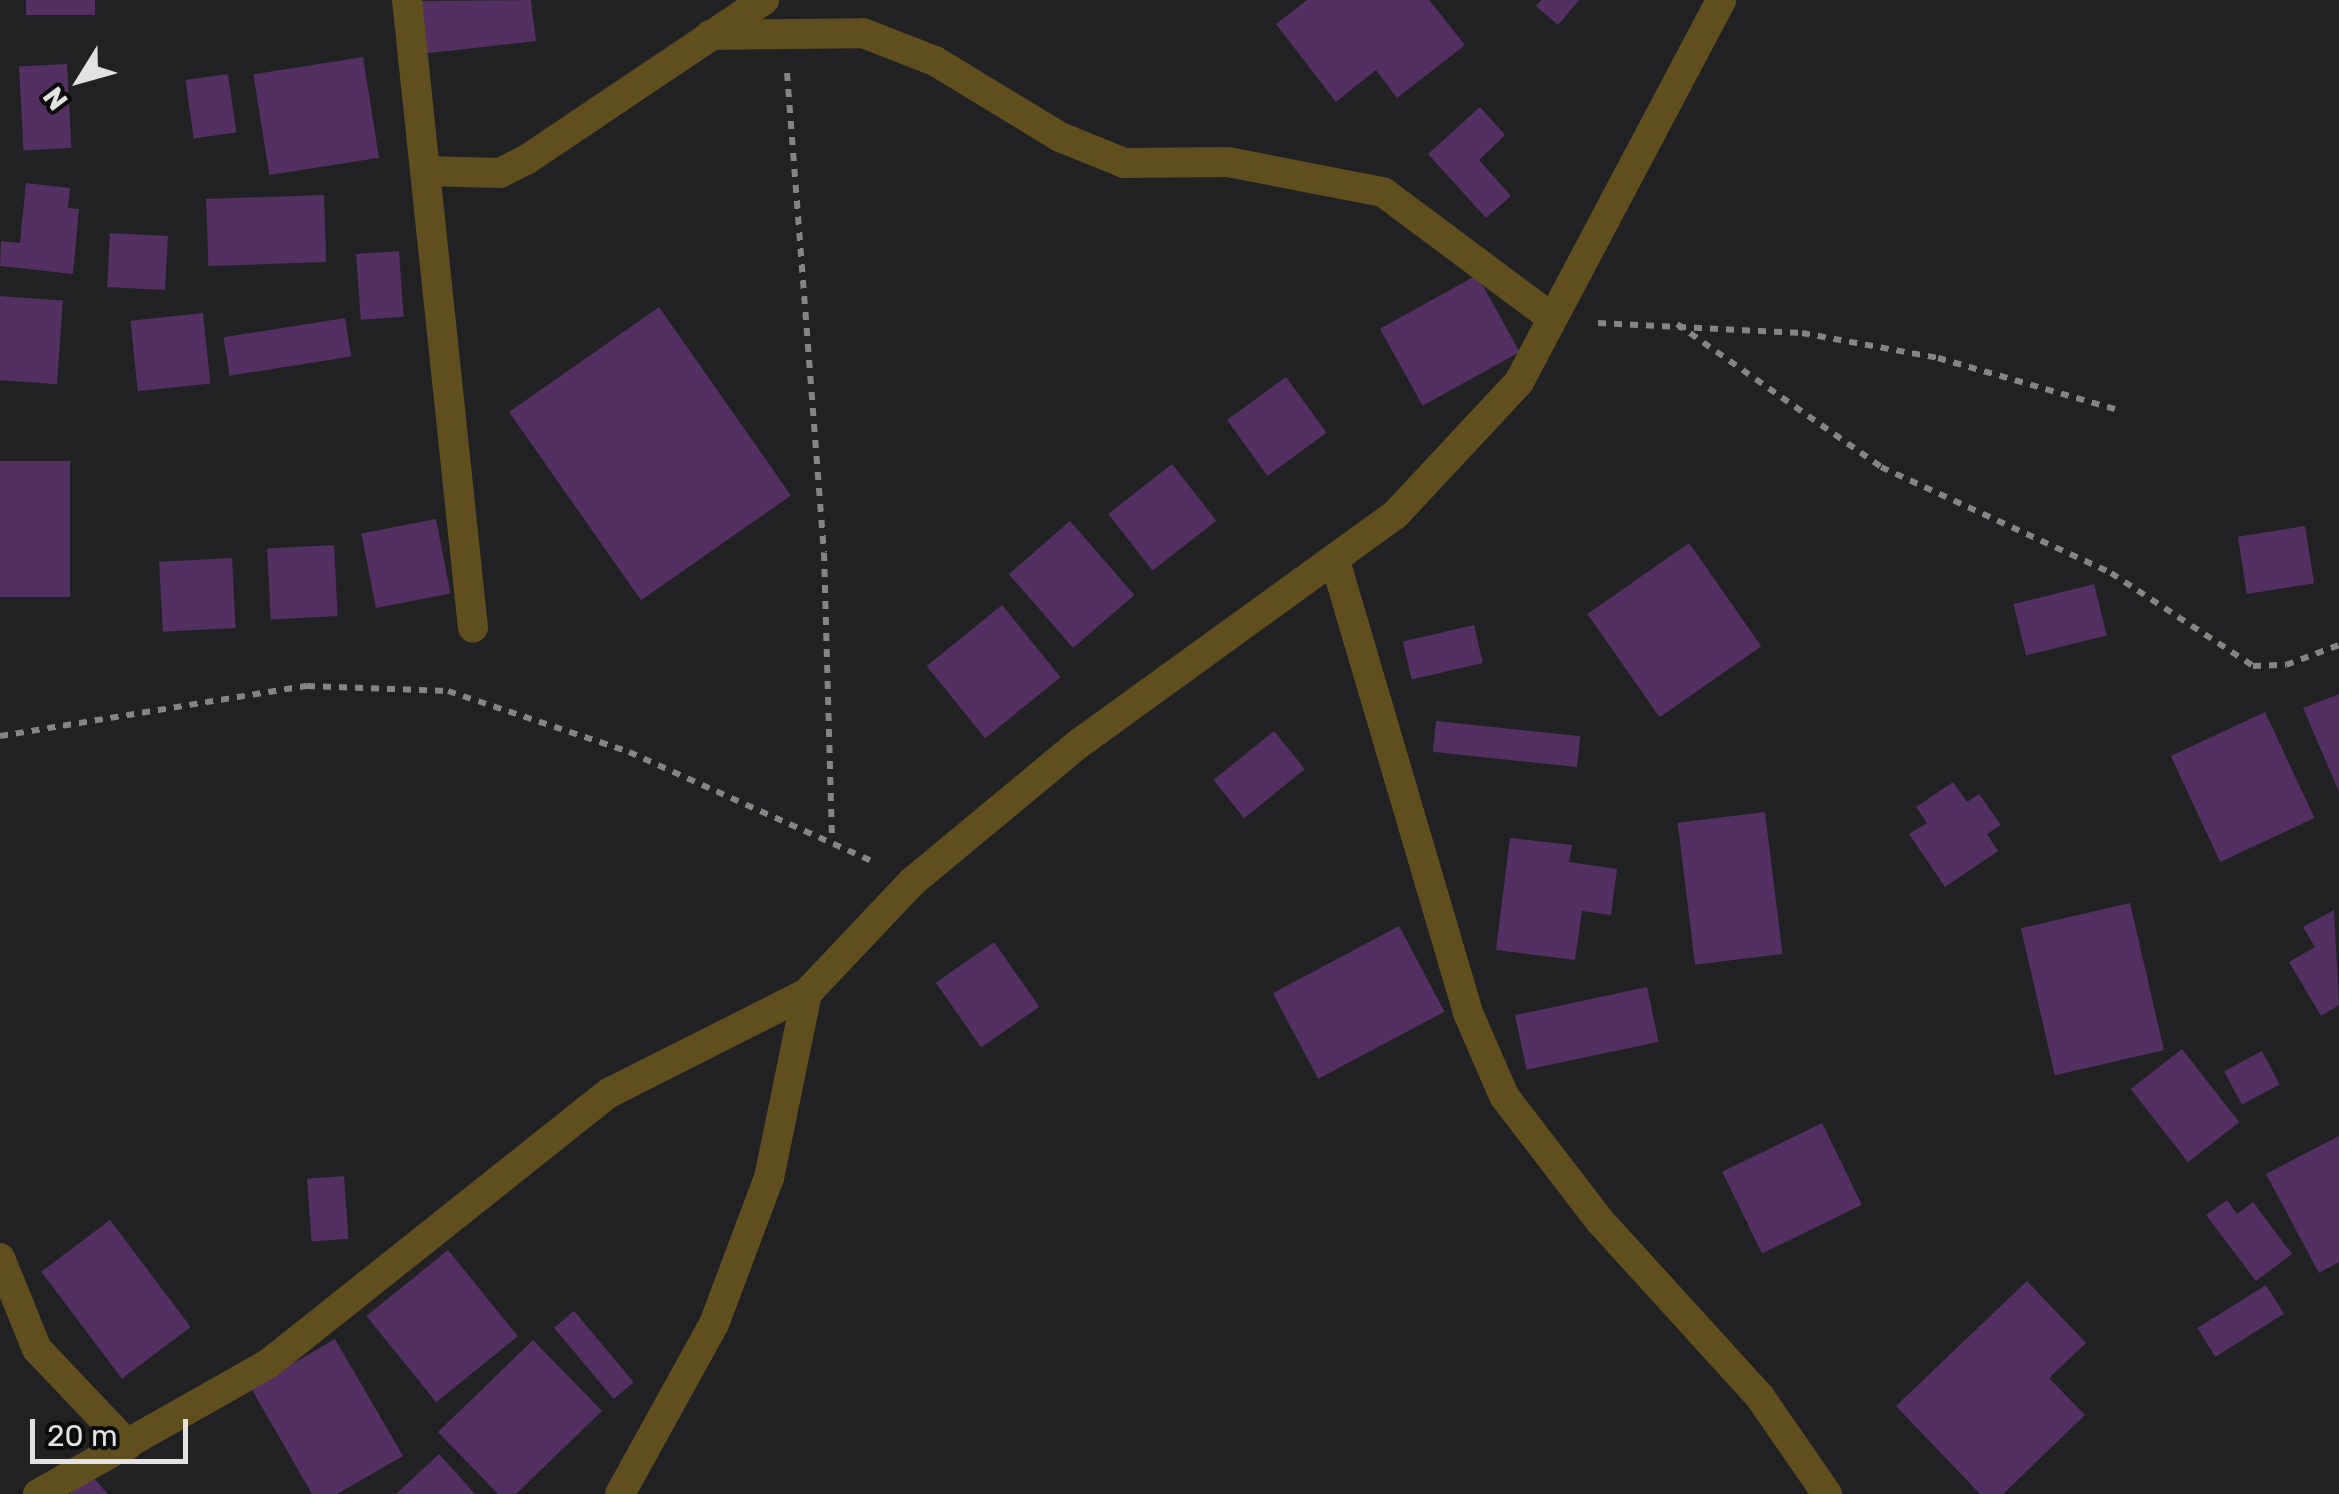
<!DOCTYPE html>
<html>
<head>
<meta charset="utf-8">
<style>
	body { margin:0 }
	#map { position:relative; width:2339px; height:1494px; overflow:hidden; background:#212123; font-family:Rubik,sans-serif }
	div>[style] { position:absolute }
	.building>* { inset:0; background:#532f63; transform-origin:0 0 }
	.path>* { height:6px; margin-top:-3px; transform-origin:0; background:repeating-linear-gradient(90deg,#858586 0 8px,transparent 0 16px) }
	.street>* { height:30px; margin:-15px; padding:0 15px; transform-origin:15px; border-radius:15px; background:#604e1e }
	span { translate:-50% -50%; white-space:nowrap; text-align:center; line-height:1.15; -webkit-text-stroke:8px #0b0b0c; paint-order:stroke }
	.north { position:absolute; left:30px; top:30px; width:100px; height:100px; -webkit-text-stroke:8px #0b0b0c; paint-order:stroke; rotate:233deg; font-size:28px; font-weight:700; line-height:40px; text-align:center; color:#e2e2e3 }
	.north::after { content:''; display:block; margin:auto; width:35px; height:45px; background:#e2e2e3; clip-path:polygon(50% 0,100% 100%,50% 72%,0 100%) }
	.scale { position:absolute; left:30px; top:1419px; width:158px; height:45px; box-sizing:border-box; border:5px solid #e2e2e3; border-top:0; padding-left:12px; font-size:30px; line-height:35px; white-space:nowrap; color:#e2e2e3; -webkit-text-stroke:8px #0b0b0c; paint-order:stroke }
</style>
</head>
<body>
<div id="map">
	<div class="building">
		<div style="left:26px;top:0;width:69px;height:15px"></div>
		<div style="clip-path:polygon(531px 0,536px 41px,421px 54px,414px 1px)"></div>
		<div style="clip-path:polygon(1307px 0,1429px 0,1465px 45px,1397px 98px,1376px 70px,1336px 102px,1276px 24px)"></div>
		<div style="clip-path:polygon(1541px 0,1579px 0,1558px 25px,1536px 6px)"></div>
		<div style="left:363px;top:57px;width:102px;height:111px;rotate:81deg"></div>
		<div style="left:67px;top:64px;width:84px;height:48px;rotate:87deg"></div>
		<div style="left:228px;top:74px;width:59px;height:43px;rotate:82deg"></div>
		<div style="clip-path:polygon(1480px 107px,1505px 135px,1479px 160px,1511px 196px,1486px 218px,1428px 154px)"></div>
		<div style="clip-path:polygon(26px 183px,70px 188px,68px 208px,79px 209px,73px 274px,0 266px,1px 241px,20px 243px)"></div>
		<div style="left:324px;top:195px;width:67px;height:118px;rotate:88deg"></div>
		<div style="left:110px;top:233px;width:58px;height:54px;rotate:3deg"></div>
		<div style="left:399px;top:251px;width:66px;height:43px;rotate:86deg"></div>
		<div style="left:1477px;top:275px;width:88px;height:111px;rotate:61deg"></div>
		<div style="left:0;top:296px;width:63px;height:84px;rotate:4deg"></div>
		<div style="left:659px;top:307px;width:230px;height:183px;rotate:55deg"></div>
		<div style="left:203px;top:313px;width:71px;height:73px;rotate:84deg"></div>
		<div style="left:345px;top:318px;width:39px;height:123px;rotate:81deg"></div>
		<div style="left:1286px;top:377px;width:69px;height:73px;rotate:54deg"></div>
		<div style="left:0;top:461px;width:70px;height:136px"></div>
		<div style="left:1172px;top:464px;width:72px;height:81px;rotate:52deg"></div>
		<div style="left:436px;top:519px;width:76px;height:76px;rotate:79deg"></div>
		<div style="left:1070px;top:521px;width:98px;height:81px;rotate:49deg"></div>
		<div style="left:2305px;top:526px;width:58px;height:68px;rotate:81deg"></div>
		<div style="left:1689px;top:543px;width:126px;height:124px;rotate:55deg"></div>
		<div style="left:334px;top:545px;width:71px;height:67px;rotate:87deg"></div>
		<div style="left:232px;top:558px;width:70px;height:73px;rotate:87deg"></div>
		<div style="left:2094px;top:584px;width:53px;height:83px;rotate:76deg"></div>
		<div style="left:1002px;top:605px;width:93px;height:97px;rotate:51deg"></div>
		<div style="left:1474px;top:625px;width:39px;height:73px;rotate:77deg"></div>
		<div style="clip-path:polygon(2339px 694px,2339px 792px,2303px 708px)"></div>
		<div style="left:2265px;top:712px;width:117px;height:104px;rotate:65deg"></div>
		<div style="left:1436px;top:721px;width:145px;height:31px;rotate:6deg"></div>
		<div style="left:1274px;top:731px;width:49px;height:78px;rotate:51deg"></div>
		<div style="clip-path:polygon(1953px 782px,1967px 802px,1979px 794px,2001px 825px,1987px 834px,1998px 851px,1945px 887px,1909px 834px,1927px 823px,1916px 807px)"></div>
		<div style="left:1765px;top:812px;width:143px;height:88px;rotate:83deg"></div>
		<div style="clip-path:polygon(1510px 838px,1572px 845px,1569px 862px,1617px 869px,1611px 915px,1582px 911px,1575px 960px,1496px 950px)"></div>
		<div style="left:2130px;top:903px;width:151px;height:112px;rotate:77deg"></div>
		<div style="clip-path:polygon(2334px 910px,2339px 1005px,2321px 1016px,2289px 962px,2315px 947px,2303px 927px)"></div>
		<div style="left:1399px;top:926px;width:97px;height:143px;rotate:62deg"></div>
		<div style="left:994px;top:942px;width:79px;height:71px;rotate:55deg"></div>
		<div style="left:1647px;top:987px;width:56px;height:135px;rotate:78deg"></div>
		<div style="left:2182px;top:1049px;width:93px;height:65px;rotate:52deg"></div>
		<div style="left:2262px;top:1051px;width:38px;height:43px;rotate:62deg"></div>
		<div style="left:1822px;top:1123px;width:91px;height:111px;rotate:64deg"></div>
		<div style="clip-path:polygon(2339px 1136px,2339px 1262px,2319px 1273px,2266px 1174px)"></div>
		<div style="left:344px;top:1176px;width:63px;height:37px;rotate:86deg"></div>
		<div style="clip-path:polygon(2227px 1200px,2237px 1214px,2253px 1202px,2292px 1254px,2256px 1281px,2206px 1215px)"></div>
		<div style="left:110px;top:1220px;width:134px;height:86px;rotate:53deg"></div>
		<div style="left:448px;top:1250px;width:111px;height:105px;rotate:51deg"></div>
		<div style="clip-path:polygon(2027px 1281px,2086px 1343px,2049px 1378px,2085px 1415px,2003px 1494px,1980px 1494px,1896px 1406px)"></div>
		<div style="left:2266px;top:1285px;width:34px;height:81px;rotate:58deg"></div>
		<div style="left:574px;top:1311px;width:93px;height:26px;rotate:50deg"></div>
		<div style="clip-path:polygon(335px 1339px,403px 1456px,337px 1494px,312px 1494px,251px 1388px)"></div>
		<div style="clip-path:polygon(533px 1340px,602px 1411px,516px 1494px,498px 1494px,438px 1432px)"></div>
		<div style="clip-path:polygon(439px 1454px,475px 1494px,396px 1494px)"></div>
		<div style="clip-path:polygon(91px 1475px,108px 1494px,70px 1494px)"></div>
	</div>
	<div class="path">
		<div style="left:787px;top:73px;width:481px;rotate:85.6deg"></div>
		<div style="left:824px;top:553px;width:287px;rotate:88.4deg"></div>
		<div style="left:1598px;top:323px;width:204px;rotate:2.8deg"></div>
		<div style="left:1802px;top:333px;width:138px;rotate:10.4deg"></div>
		<div style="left:1938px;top:358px;width:187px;rotate:16.1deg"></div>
		<div style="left:1677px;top:324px;width:249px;rotate:35deg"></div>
		<div style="left:1881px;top:467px;width:253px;rotate:24.7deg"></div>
		<div style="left:2111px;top:573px;width:170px;rotate:33.2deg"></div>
		<div style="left:2253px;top:666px;width:33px;rotate:-2deg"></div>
		<div style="left:2286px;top:665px;width:57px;rotate:-20.7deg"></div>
		<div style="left:0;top:736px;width:311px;rotate:-9.3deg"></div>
		<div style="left:307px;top:686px;width:141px;rotate:2deg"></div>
		<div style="left:448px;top:691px;width:191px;rotate:18.6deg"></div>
		<div style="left:629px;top:752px;width:271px;rotate:24.2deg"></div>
	</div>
	<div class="street">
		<div style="left:407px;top:0;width:631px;rotate:84deg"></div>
		<div style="left:710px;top:35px;width:153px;rotate:-0.7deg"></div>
		<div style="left:863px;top:33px;width:77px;rotate:21.3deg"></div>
		<div style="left:935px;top:61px;width:146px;rotate:31.3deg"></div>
		<div style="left:1060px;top:137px;width:69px;rotate:22.1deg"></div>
		<div style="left:1124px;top:163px;width:104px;rotate:-0.6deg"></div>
		<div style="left:1228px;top:162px;width:158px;rotate:11deg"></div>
		<div style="left:1383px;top:192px;width:211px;rotate:36.7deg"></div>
		<div style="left:425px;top:171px;width:75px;rotate:1.5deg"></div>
		<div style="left:500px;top:173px;width:29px;rotate:-27deg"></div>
		<div style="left:526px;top:160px;width:287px;rotate:-33.9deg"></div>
		<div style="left:1336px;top:564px;width:470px;rotate:73.6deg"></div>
		<div style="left:1469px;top:1015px;width:88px;rotate:66.6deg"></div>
		<div style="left:1504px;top:1096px;width:158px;rotate:52.5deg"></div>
		<div style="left:1600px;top:1221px;width:238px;rotate:47.7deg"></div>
		<div style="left:1760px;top:1397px;width:118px;rotate:55.4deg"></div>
		<div style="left:0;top:1258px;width:98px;rotate:67.9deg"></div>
		<div style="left:37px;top:1349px;width:132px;rotate:46.5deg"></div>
		<div style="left:38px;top:1494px;width:264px;rotate:-29.5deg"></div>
		<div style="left:268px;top:1364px;width:436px;rotate:-38.5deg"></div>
		<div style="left:609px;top:1093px;width:222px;rotate:-26.8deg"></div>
		<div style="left:807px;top:993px;width:153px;rotate:-46.6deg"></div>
		<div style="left:912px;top:882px;width:214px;rotate:-39.7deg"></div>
		<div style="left:1077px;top:745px;width:392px;rotate:-35.9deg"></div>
		<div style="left:1395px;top:515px;width:182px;rotate:-47deg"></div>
		<div style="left:1519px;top:382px;width:432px;rotate:-62.1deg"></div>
		<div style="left:620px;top:1494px;width:194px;rotate:-61.1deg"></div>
		<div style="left:714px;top:1324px;width:156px;rotate:-69.4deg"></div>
		<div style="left:769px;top:1178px;width:189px;rotate:-78.4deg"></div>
	</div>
	<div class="north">N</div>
	<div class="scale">20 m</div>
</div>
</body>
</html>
